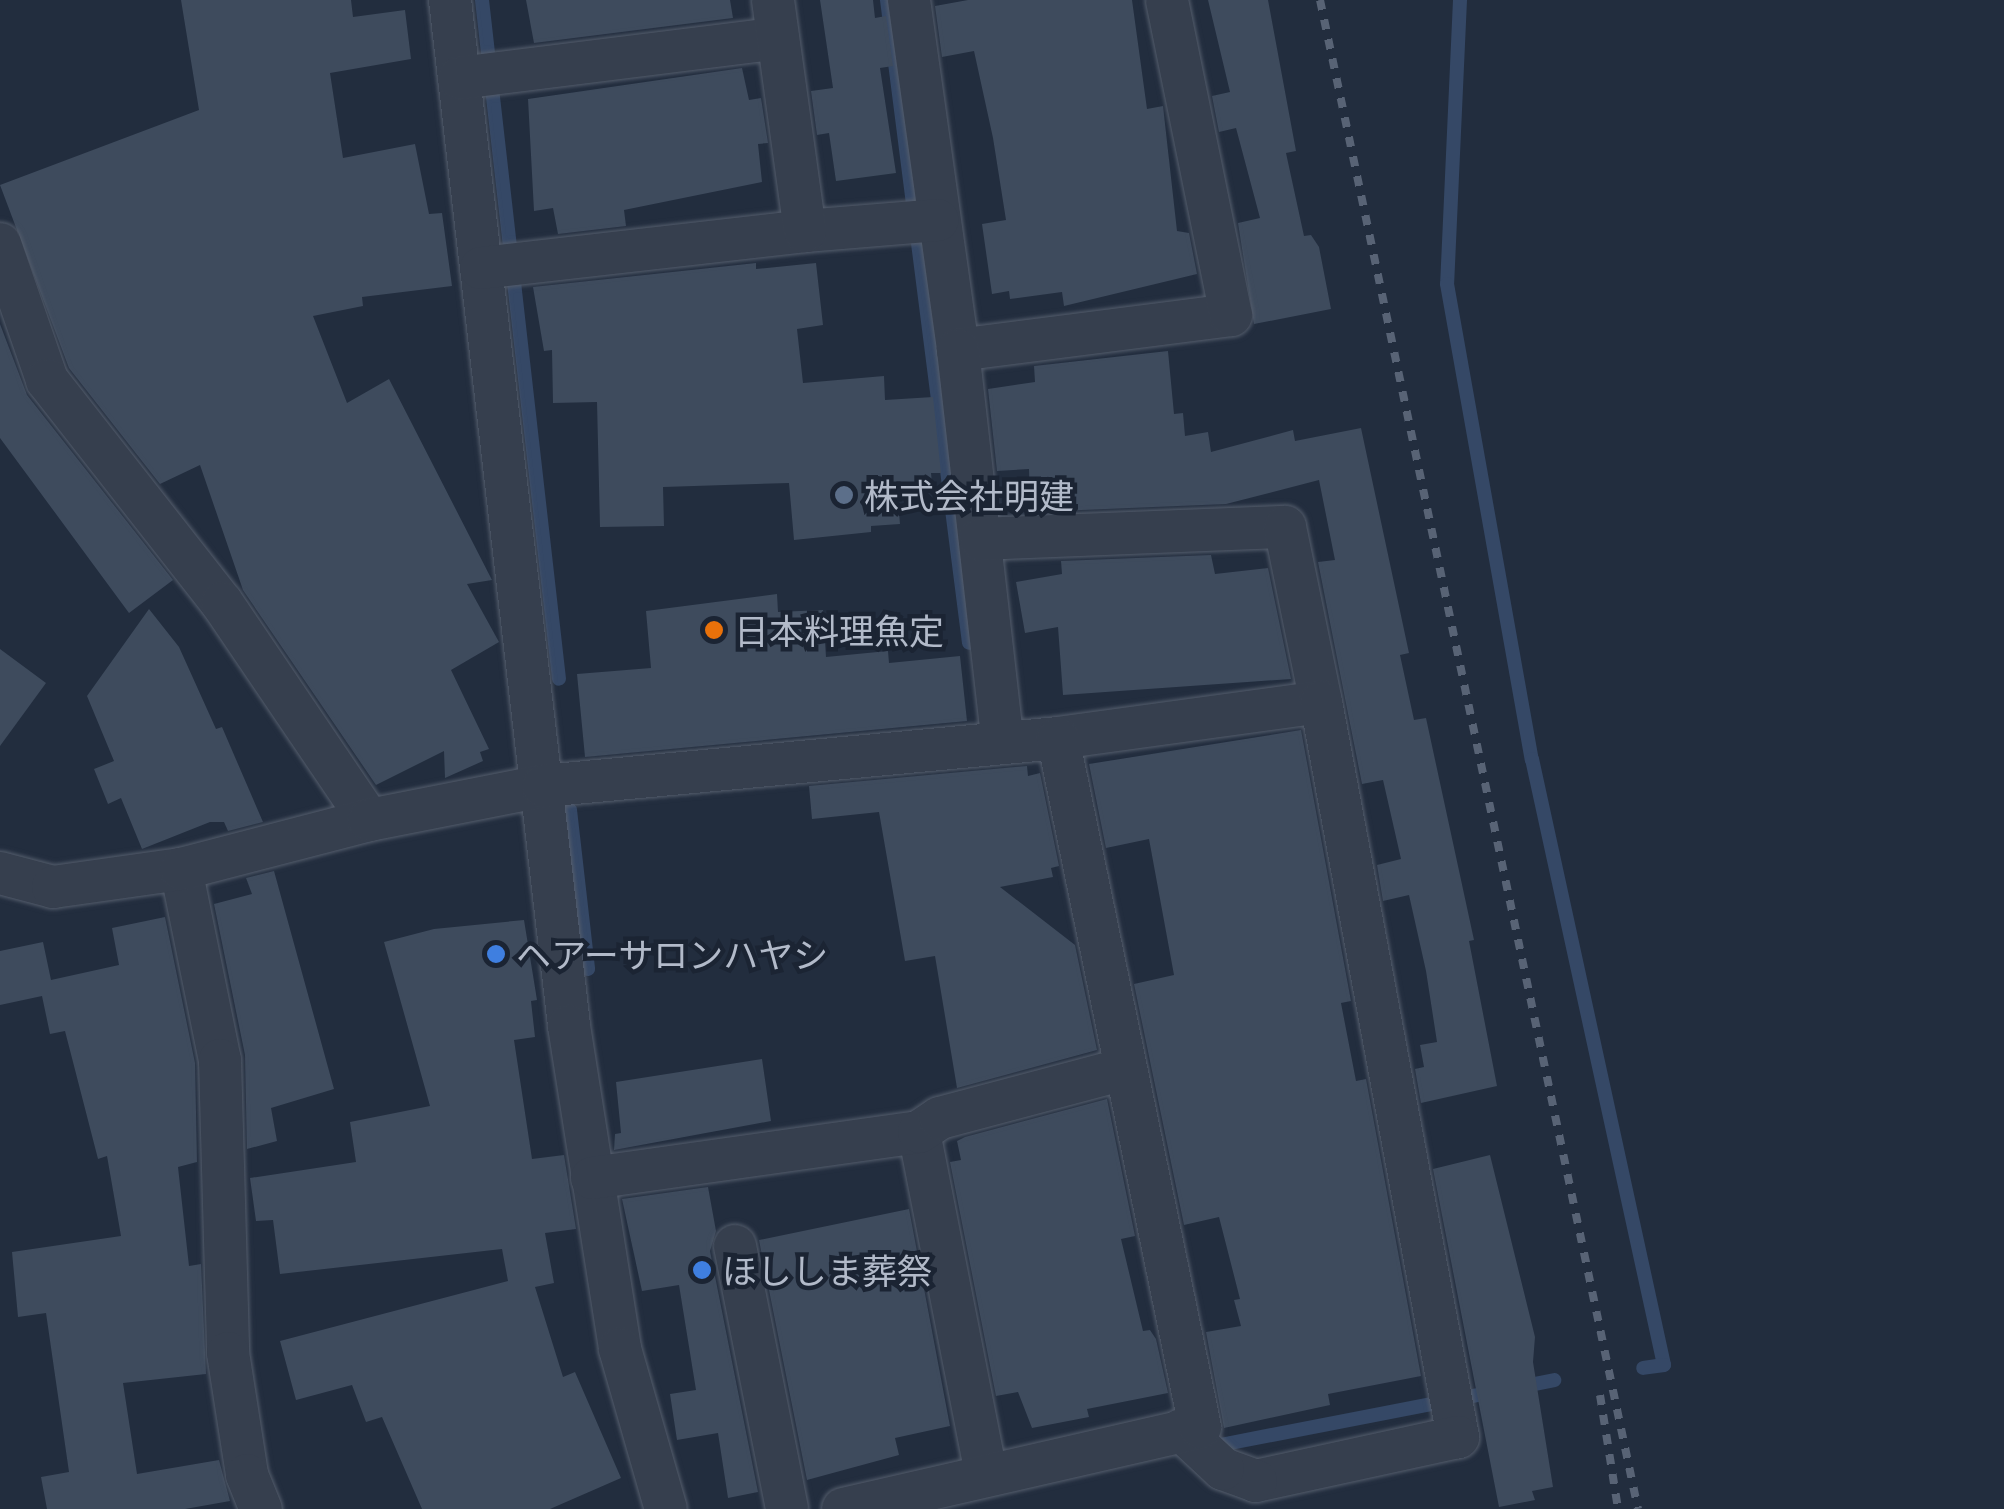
<!DOCTYPE html>
<html>
<head>
<meta charset="utf-8">
<style>
	body { margin:0 }
	#map { position:relative; width:2004px; height:1509px; overflow:hidden; background:#222d3e; font-family:Commissioner,"Noto Sans JP",sans-serif }
	div>[style] { position:absolute }
	.stream>* { height:14px; margin:-7px; padding:0 7px; transform-origin:7px; border-radius:7px; background:#354866 }
	.building>* { inset:0; background:#3e4b5d }
	.roads { filter:drop-shadow(0 0 2px #545d6c) drop-shadow(0 0 2px #545d6c) }
	.minor>* { height:42px; margin:-21px; padding:0 21px; transform-origin:21px; border-radius:21px; background:#363f4e }
	.rail>* { height:8px; margin-top:-4px; transform-origin:0; background:repeating-linear-gradient(90deg,#586375 0 10px,transparent 0 20px) }
	.dots>* { width:28px; height:28px; translate:-50% -50%; box-sizing:border-box; border:5px solid #1b2433; border-radius:50% }
	span { translate:-50% -50%; white-space:nowrap; text-align:center; line-height:1.15; -webkit-text-stroke:9px #1b2433; paint-order:stroke }
	.poi-label { font-size:35px; color:#b2bac9 }
	.left { translate:0 -50%; text-align:left }
</style>
</head>
<body>
<div id="map">
	<div class="stream">
		<div style="left:482px;top:0;width:683px;rotate:83.53deg"></div>
		<div style="left:887px;top:0;width:648px;rotate:82.73deg"></div>
		<div style="left:1460px;top:0;width:284px;rotate:92.6deg"></div>
		<div style="left:1447px;top:284px;width:483px;rotate:79.9deg"></div>
		<div style="left:1532px;top:759px;width:620px;rotate:77.71deg"></div>
		<div style="left:1664px;top:1365px;width:21px;rotate:172deg"></div>
		<div style="left:570px;top:810px;width:160px;rotate:83.5deg"></div>
		<div style="left:1519px;top:1387px;width:36px;rotate:-11deg"></div>
		<div style="left:1210px;top:1447px;width:288px;rotate:-11deg"></div>
	</div>
	<div class="building">
		<div style="clip-path:polygon(181px 0,351px 0,353px 17px,405px 10px,411px 59px,330px 73px,343px 158px,415px 144px,429px 214px,442px 213px,452px 286px,362px 297px,363px 306px,313px 316px,347px 403px,389px 379px,492px 580px,467px 584px,499px 642px,451px 670px,489px 749px,480px 752px,483px 761px,445px 778px,444px 751px,376px 785px,243px 590px,200px 465px,160px 484px,69px 368px,0 185px,199px 110px)"></div>
		<div style="clip-path:polygon(526px 0,730px 0,733px 18px,534px 43px)"></div>
		<div style="clip-path:polygon(820px 0,873px 0,875px 18px,886px 16px,893px 66px,880px 68px,896px 173px,836px 181px,829px 133px,817px 135px,811px 91px,833px 88px)"></div>
		<div style="clip-path:polygon(968px 0,1132px 0,1147px 109px,1163px 106px,1177px 231px,1189px 233px,1197px 274px,1064px 306px,1062px 292px,1010px 299px,1009px 291px,992px 294px,982px 224px,1006px 220px,993px 138px,974px 51px,942px 57px,935px 6px)"></div>
		<div style="clip-path:polygon(1208px 0,1268px 0,1296px 151px,1286px 153px,1304px 236px,1311px 235px,1319px 247px,1331px 309px,1254px 324px,1238px 223px,1260px 218px,1236px 128px,1219px 132px,1212px 96px,1230px 92px)"></div>
		<div style="clip-path:polygon(742px 68px,749px 100px,761px 98px,768px 143px,758px 144px,762px 182px,624px 210px,626px 226px,558px 234px,553px 208px,534px 211px,528px 99px)"></div>
		<div style="clip-path:polygon(756px 263px,756px 269px,816px 263px,823px 325px,797px 329px,803px 383px,884px 376px,885px 400px,933px 397px,941px 473px,931px 473px,932px 483px,897px 488px,900px 524px,871px 526px,871px 532px,794px 540px,789px 483px,663px 487px,664px 526px,600px 527px,597px 402px,553px 403px,552px 350px,544px 351px,533px 287px)"></div>
		<div style="clip-path:polygon(0 324px,27px 395px,173px 580px,129px 613px,0 438px)"></div>
		<div style="clip-path:polygon(1168px 351px,1174px 414px,1183px 413px,1185px 436px,1208px 432px,1211px 452px,1293px 430px,1295px 441px,1361px 428px,1409px 653px,1400px 655px,1414px 720px,1426px 718px,1474px 940px,1469px 941px,1497px 1086px,1421px 1103px,1415px 1069px,1424px 1067px,1420px 1045px,1437px 1042px,1426px 971px,1409px 895px,1383px 901px,1377px 865px,1401px 859px,1383px 780px,1362px 784px,1318px 562px,1335px 560px,1319px 480px,1226px 504px,1057px 511px,1056px 504px,1030px 505px,1029px 469px,997px 471px,988px 389px,1035px 382px,1034px 366px)"></div>
		<div style="clip-path:polygon(1211px 555px,1215px 574px,1268px 568px,1291px 679px,1063px 695px,1058px 627px,1025px 633px,1016px 582px,1062px 574px,1061px 561px)"></div>
		<div style="clip-path:polygon(777px 594px,778px 612px,823px 610px,826px 657px,888px 651px,889px 663px,960px 656px,967px 721px,585px 757px,577px 674px,651px 668px,646px 611px)"></div>
		<div style="clip-path:polygon(149px 609px,179px 647px,216px 729px,222px 727px,263px 822px,228px 831px,224px 822px,210px 822px,142px 849px,121px 798px,108px 804px,94px 769px,114px 761px,87px 696px)"></div>
		<div style="clip-path:polygon(0 649px,46px 683px,0 746px)"></div>
		<div style="clip-path:polygon(1301px 730px,1351px 1001px,1341px 1003px,1356px 1081px,1366px 1079px,1421px 1376px,1328px 1394px,1330px 1405px,1224px 1428px,1206px 1332px,1241px 1326px,1234px 1300px,1240px 1299px,1219px 1217px,1184px 1225px,1134px 984px,1174px 975px,1149px 839px,1106px 848px,1089px 764px)"></div>
		<div style="clip-path:polygon(1027px 766px,1028px 776px,1040px 773px,1059px 866px,1051px 868px,1053px 877px,1000px 887px,1075px 945px,1097px 1050px,957px 1088px,935px 956px,905px 961px,879px 812px,812px 819px,809px 786px)"></div>
		<div style="clip-path:polygon(274px 871px,334px 1089px,271px 1108px,277px 1141px,247px 1149px,245px 1055px,214px 904px,252px 894px,246px 878px)"></div>
		<div style="clip-path:polygon(165px 917px,195px 1063px,197px 1162px,178px 1167px,189px 1266px,201px 1264px,206px 1374px,123px 1383px,137px 1474px,219px 1460px,230px 1501px,185px 1509px,47px 1509px,41px 1477px,69px 1472px,46px 1313px,18px 1317px,12px 1252px,121px 1236px,107px 1156px,98px 1159px,65px 1031px,50px 1034px,42px 996px,0 1005px,0 951px,43px 942px,51px 980px,119px 965px,112px 928px)"></div>
		<div style="clip-path:polygon(524px 920px,537px 1000px,531px 1001px,535px 1037px,514px 1040px,532px 1159px,564px 1155px,576px 1229px,545px 1233px,554px 1283px,535px 1287px,563px 1377px,575px 1372px,621px 1478px,550px 1509px,422px 1509px,382px 1417px,366px 1422px,352px 1385px,296px 1400px,280px 1341px,508px 1281px,502px 1249px,280px 1274px,273px 1220px,256px 1221px,250px 1178px,356px 1162px,350px 1122px,430px 1106px,384px 942px,434px 929px)"></div>
		<div style="clip-path:polygon(762px 1059px,771px 1121px,614px 1150px,615px 1134px,621px 1133px,616px 1082px)"></div>
		<div style="clip-path:polygon(1107px 1099px,1135px 1236px,1121px 1239px,1143px 1331px,1150px 1330px,1156px 1339px,1168px 1393px,1087px 1409px,1089px 1417px,1032px 1428px,1018px 1392px,996px 1396px,950px 1162px,961px 1160px,957px 1141px,965px 1137px)"></div>
		<div style="clip-path:polygon(1490px 1155px,1535px 1337px,1533px 1362px,1553px 1487px,1532px 1491px,1535px 1500px,1499px 1507px,1433px 1169px)"></div>
		<div style="clip-path:polygon(708px 1187px,716px 1231px,710px 1251px,758px 1492px,728px 1498px,718px 1433px,677px 1440px,670px 1394px,696px 1390px,679px 1285px,642px 1291px,622px 1199px)"></div>
		<div style="clip-path:polygon(909px 1209px,950px 1426px,895px 1438px,899px 1455px,807px 1480px,759px 1240px)"></div>
	</div>
	<div class="roads">
		<div class="minor">
			<div style="left:450px;top:0;width:1033px;rotate:83.38deg"></div>
			<div style="left:569px;top:1026px;width:327px;rotate:81deg"></div>
			<div style="left:620px;top:1349px;width:166px;rotate:74deg"></div>
			<div style="left:909px;top:0;width:353px;rotate:82deg"></div>
			<div style="left:958px;top:350px;width:275px;rotate:-7.3deg"></div>
			<div style="left:1231px;top:315px;width:321px;rotate:-101.5deg"></div>
			<div style="left:459px;top:78px;width:321px;rotate:-7.1deg"></div>
			<div style="left:805px;top:231px;width:133px;rotate:-4.7deg"></div>
			<div style="left:0;top:244px;width:144px;rotate:70.9deg"></div>
			<div style="left:47px;top:380px;width:283px;rotate:51.9deg"></div>
			<div style="left:222px;top:603px;width:262px;rotate:55.9deg"></div>
			<div style="left:481px;top:268px;width:326px;rotate:-6.5deg"></div>
			<div style="left:805px;top:231px;width:233px;rotate:-97.9deg"></div>
			<div style="left:958px;top:350px;width:395px;rotate:83.5deg"></div>
			<div style="left:981px;top:539px;width:304px;rotate:-2.3deg"></div>
			<div style="left:1285px;top:527px;width:179px;rotate:78.4deg"></div>
			<div style="left:181px;top:869px;width:195px;rotate:78.5deg"></div>
			<div style="left:220px;top:1060px;width:293px;rotate:88.4deg"></div>
			<div style="left:228px;top:1353px;width:123px;rotate:81.1deg"></div>
			<div style="left:247px;top:1475px;width:37px;rotate:68deg"></div>
			<div style="left:0;top:873px;width:55px;rotate:14.8deg"></div>
			<div style="left:53px;top:887px;width:129px;rotate:-8deg"></div>
			<div style="left:181px;top:869px;width:194px;rotate:-14.6deg"></div>
			<div style="left:369px;top:820px;width:177px;rotate:-11.1deg"></div>
			<div style="left:543px;top:786px;width:517px;rotate:-5.32deg"></div>
			<div style="left:1058px;top:738px;width:265px;rotate:-7.8deg"></div>
			<div style="left:1321px;top:702px;width:748px;rotate:79.44deg"></div>
			<div style="left:1458px;top:1437px;width:207px;rotate:167.7deg"></div>
			<div style="left:1256px;top:1481px;width:35px;rotate:-160deg"></div>
			<div style="left:1223px;top:1469px;width:57px;rotate:-137.1deg"></div>
			<div style="left:919px;top:1132px;width:348px;rotate:78.9deg"></div>
			<div style="left:592px;top:1178px;width:330px;rotate:-8deg"></div>
			<div style="left:919px;top:1132px;width:25px;rotate:-34deg"></div>
			<div style="left:940px;top:1118px;width:190px;rotate:-14.9deg"></div>
			<div style="left:735px;top:1246px;width:268px;rotate:78.8deg"></div>
			<div style="left:843px;top:1509px;width:366px;rotate:-12.9deg"></div>
			<div style="left:1200px;top:1427px;width:703px;rotate:-101.65deg"></div>
		</div>
	</div>
	<div class="rail">
		<div style="left:1320px;top:0;width:1542px;rotate:78.1deg"></div>
		<div style="left:1600px;top:1395px;width:115px;rotate:81deg"></div>
	</div>
	<div class="dots">
		<div style="left:844px;top:495px;background:#5c6f8a"></div>
		<div style="left:714px;top:630px;background:#e8710a"></div>
		<div style="left:496px;top:954px;background:#3f7fe0"></div>
		<div style="left:702px;top:1270px;background:#3f7fe0"></div>
	</div>
	<div class="poi-label">
		<span class="left" style="left:864px;top:495px">株式会社明建</span>
		<span class="left" style="left:734px;top:630px">日本料理魚定</span>
		<span class="left" style="left:516px;top:954px">ヘアーサロンハヤシ</span>
		<span class="left" style="left:722px;top:1270px">ほししま葬祭</span>
	</div>
</div>
</body>
</html>
